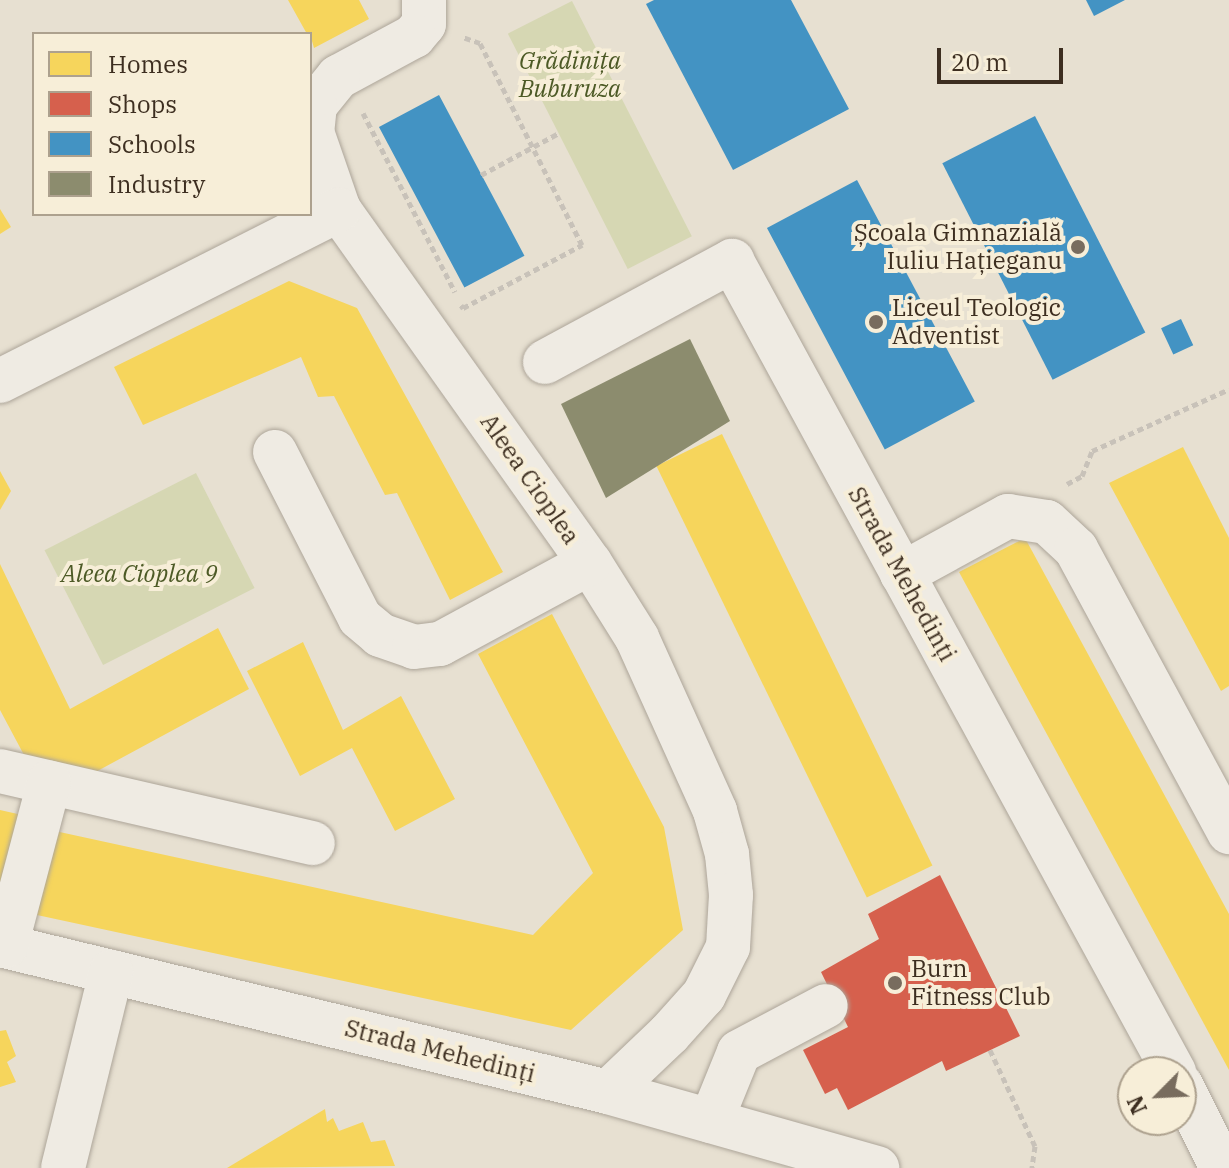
<!DOCTYPE html>
<html>
<head>
<meta charset="utf-8">
<style>
	body { margin:0 }
	#map { position:relative; width:1229px; height:1168px; overflow:hidden; background:#e7e0d1; font-family:"IBM Plex Serif",serif }
	div>[style] { position:absolute }
	.green>* { inset:0; background:#d6d7b3; transform-origin:0 0 }
	.homes>* { inset:0; background:#f6d55c; transform-origin:0 0 }
	.shops>* { inset:0; background:#d6604d }
	.schools>* { inset:0; background:#4393c3; transform-origin:0 0 }
	.industry>* { inset:0; background:#8c8c6e }
	.path>* { height:5px; margin-top:-2.5px; transform-origin:0; background:repeating-linear-gradient(90deg,#c8c2b9 0 6px,transparent 0 10px) }
	.roads { filter:drop-shadow(0 0 2px #ada599) drop-shadow(0 0 2px #ada599) }
	.minor>* { height:44px; margin:-22px; padding:0 22px; transform-origin:22px; border-radius:22px; background:#efebe3 }
	.dots>* { width:22px; height:22px; translate:-50% -50%; box-sizing:border-box; border:4px solid #f7eed8; border-radius:50% }
	span { translate:-50% -50%; white-space:nowrap; text-align:center; line-height:1.15; -webkit-text-stroke:8px #f7eed8; paint-order:stroke }
	.park-label { font-size:24px; color:#4d5a26; font-style:italic }
	.poi-label { font-size:24px; color:#3d2e20 }
	.right { translate:-100% -50%; text-align:right }
	.left { translate:0 -50%; text-align:left }
	.street-label { font-size:24px; color:#3d2e20 }
	.legend { position:absolute; left:32px; top:32px; width:280px; height:184px; box-sizing:border-box; background:#f7eed8; border:2px solid #ada18e; margin:0; padding:10px 14px; list-style:none; font-size:24px; color:#3d2e20 }
	.legend li { display:flex; align-items:center; gap:16px; height:40px }
	.legend b { width:40px; border:2px solid #ada18e }
	.north { position:absolute; left:1117px; top:1056px; width:80px; height:80px; box-sizing:border-box; background:#f7eed8; border:2px solid #ada18e; border-radius:50%; rotate:246deg; font-size:22px; font-weight:700; line-height:32px; text-align:center; color:#3d2e20 }
	.north::after { content:''; display:block; margin:auto; width:28px; height:36px; background:#786c5e; clip-path:polygon(50% 0,100% 100%,50% 72%,0 100%) }
	.scale { position:absolute; left:937px; top:48px; width:126px; height:36px; box-sizing:border-box; border:4px solid #3d2e20; border-top:0; padding-left:10px; font-size:24px; line-height:28px; white-space:nowrap; color:#3d2e20; -webkit-text-stroke:6px #f7eed8; paint-order:stroke }
</style>
</head>
<body>
<div id="map">
	<div class="green">
		<div style="left:572px;top:1px;width:264px;height:72px;rotate:63deg"></div>
		<div style="left:196px;top:473px;width:129px;height:170px;rotate:63deg"></div>
	</div>
	<div class="homes">
		<div style="clip-path:polygon(288px 0,359px 0,369px 19px,314px 48px,310px 34px,307px 34px)"></div>
		<div style="clip-path:polygon(0 209px,11px 227px,0 234px)"></div>
		<div style="clip-path:polygon(289px 281px,357px 308px,503px 572px,450px 600px,397px 493px,385px 495px,334px 396px,318px 397px,301px 357px,143px 425px,114px 367px)"></div>
		<div style="left:722px;top:434px;width:480px;height:73px;rotate:64deg"></div>
		<div style="clip-path:polygon(1183px 447px,1229px 538px,1229px 686px,1221px 691px,1109px 483px)"></div>
		<div style="clip-path:polygon(0 471px,11px 491px,0 510px)"></div>
		<div style="clip-path:polygon(1025px 538px,1229px 914px,1229px 1070px,959px 572px)"></div>
		<div style="clip-path:polygon(0 564px,70px 709px,218px 628px,249px 689px,90px 775px,24px 755px,0 710px)"></div>
		<div style="clip-path:polygon(552px 614px,664px 827px,683px 930px,571px 1030px,37px 915px,55px 831px,533px 935px,593px 873px,478px 654px)"></div>
		<div style="clip-path:polygon(303px 642px,343px 730px,401px 696px,455px 799px,395px 831px,352px 748px,300px 776px,247px 671px)"></div>
		<div style="clip-path:polygon(0 810px,22px 815px,3px 882px,0 882px)"></div>
		<div style="clip-path:polygon(6px 1030px,16px 1056px,7px 1062px,16px 1082px,0 1087px,0 1031px)"></div>
		<div style="clip-path:polygon(325px 1109px,327px 1122px,333px 1118px,339px 1131px,363px 1122px,371px 1142px,385px 1140px,395px 1166px,227px 1168px)"></div>
	</div>
	<div class="shops">
		<div style="clip-path:polygon(940px 875px,1020px 1036px,946px 1071px,942px 1061px,848px 1110px,837px 1088px,825px 1094px,803px 1050px,848px 1027px,821px 972px,879px 939px,868px 914px)"></div>
	</div>
	<div class="schools">
		<div style="clip-path:polygon(654px 0,791px 0,849px 109px,733px 170px,646px 4px)"></div>
		<div style="clip-path:polygon(1086px 0,1125px 0,1094px 16px)"></div>
		<div style="left:439px;top:95px;width:182px;height:68px;rotate:62deg"></div>
		<div style="left:1035px;top:116px;width:243px;height:104px;rotate:63deg"></div>
		<div style="left:857px;top:180px;width:251px;height:102px;rotate:62deg"></div>
		<div style="left:1181px;top:319px;width:29px;height:22px;rotate:65deg"></div>
	</div>
	<div class="industry">
		<div style="clip-path:polygon(690px 339px,730px 421px,606px 498px,561px 404px)"></div>
	</div>
	<div class="path">
		<div style="left:363px;top:113px;width:201px;rotate:62.8deg"></div>
		<div style="left:481px;top:175px;width:89px;rotate:-28.3deg"></div>
		<div style="left:461px;top:305px;width:4px;rotate:56deg"></div>
		<div style="left:463px;top:308px;width:135px;rotate:-27.9deg"></div>
		<div style="left:582px;top:245px;width:226px;rotate:-116.8deg"></div>
		<div style="left:480px;top:43px;width:18px;rotate:-161deg"></div>
		<div style="left:1067px;top:484px;width:17px;rotate:-28deg"></div>
		<div style="left:1082px;top:476px;width:27px;rotate:-68deg"></div>
		<div style="left:1092px;top:451px;width:150px;rotate:-24.3deg"></div>
		<div style="left:990px;top:1050px;width:106px;rotate:64.9deg"></div>
		<div style="left:1035px;top:1146px;width:22px;rotate:98deg"></div>
	</div>
	<div class="roads">
		<div class="minor">
			<div style="left:424px;top:0;width:24px;rotate:90deg"></div>
			<div style="left:424px;top:24px;width:16px;rotate:130deg"></div>
			<div style="left:414px;top:36px;width:86px;rotate:151.7deg"></div>
			<div style="left:338px;top:77px;width:36px;rotate:129deg"></div>
			<div style="left:315px;top:105px;width:27px;rotate:96deg"></div>
			<div style="left:312px;top:132px;width:83px;rotate:70.9deg"></div>
			<div style="left:339px;top:210px;width:433px;rotate:54.6deg"></div>
			<div style="left:590px;top:563px;width:89px;rotate:57.9deg"></div>
			<div style="left:637px;top:638px;width:190px;rotate:65.7deg"></div>
			<div style="left:715px;top:811px;width:45px;rotate:74.4deg"></div>
			<div style="left:727px;top:854px;width:41px;rotate:84.4deg"></div>
			<div style="left:731px;top:895px;width:52px;rotate:93.3deg"></div>
			<div style="left:728px;top:947px;width:54px;rotate:116.6deg"></div>
			<div style="left:704px;top:995px;width:52px;rotate:131.9deg"></div>
			<div style="left:669px;top:1034px;width:84px;rotate:136.4deg"></div>
			<div style="left:545px;top:362px;width:213px;rotate:-28.4deg"></div>
			<div style="left:732px;top:261px;width:924px;rotate:61.41deg"></div>
			<div style="left:0;top:381px;width:380px;rotate:-26.8deg"></div>
			<div style="left:275px;top:452px;width:186px;rotate:62.9deg"></div>
			<div style="left:360px;top:618px;width:26px;rotate:40deg"></div>
			<div style="left:380px;top:635px;width:36px;rotate:19deg"></div>
			<div style="left:414px;top:647px;width:26px;rotate:-7deg"></div>
			<div style="left:440px;top:644px;width:170px;rotate:-28.4deg"></div>
			<div style="left:902px;top:574px;width:121px;rotate:-28.7deg"></div>
			<div style="left:1008px;top:516px;width:39px;rotate:9deg"></div>
			<div style="left:1047px;top:522px;width:40px;rotate:43deg"></div>
			<div style="left:1076px;top:549px;width:322px;rotate:61.6deg"></div>
			<div style="left:0;top:771px;width:321px;rotate:13deg"></div>
			<div style="left:0;top:945px;width:626px;rotate:13.59deg"></div>
			<div style="left:608px;top:1092px;width:280px;rotate:15.8deg"></div>
			<div style="left:6px;top:946px;width:169px;rotate:-75.2deg"></div>
			<div style="left:1181px;top:1085px;width:93px;rotate:63.7deg"></div>
			<div style="left:711px;top:1121px;width:74px;rotate:-67.9deg"></div>
			<div style="left:739px;top:1052px;width:98px;rotate:-27.9deg"></div>
			<div style="left:63px;top:1168px;width:202px;rotate:-76.2deg"></div>
		</div>
	</div>
	<div class="dots">
		<div style="left:1078px;top:247px;background:#786c5e"></div>
		<div style="left:876px;top:322px;background:#786c5e"></div>
		<div style="left:895px;top:983px;background:#786c5e"></div>
	</div>
	<div class="park-label">
		<span style="left:570px;top:75px">Grădinița<br>Buburuza</span>
		<span style="left:139px;top:574px">Aleea Cioplea 9</span>
	</div>
	<div class="poi-label">
		<span class="right" style="left:1062px;top:247px">Școala Gimnazială<br>Iuliu Hațieganu</span>
		<span class="left" style="left:892px;top:322px">Liceul Teologic<br>Adventist</span>
		<span class="left" style="left:911px;top:983px">Burn<br>Fitness Club</span>
	</div>
	<div class="street-label">
		<span style="left:530px;top:479px;rotate:55deg">Aleea Cioplea</span>
		<span style="left:902px;top:574px;rotate:61deg">Strada Mehedinți</span>
		<span style="left:440px;top:1051px;rotate:14deg">Strada Mehedinți</span>
	</div>
	<ul class="legend">
	<li><b style="height:22px;background:#f6d55c"></b>Homes</li>
	<li><b style="height:22px;background:#d6604d"></b>Shops</li>
	<li><b style="height:22px;background:#4393c3"></b>Schools</li>
	<li><b style="height:22px;background:#8c8c6e"></b>Industry</li>
	</ul>
	<div class="north">N</div>
	<div class="scale">20 m</div>
</div>
</body>
</html>
